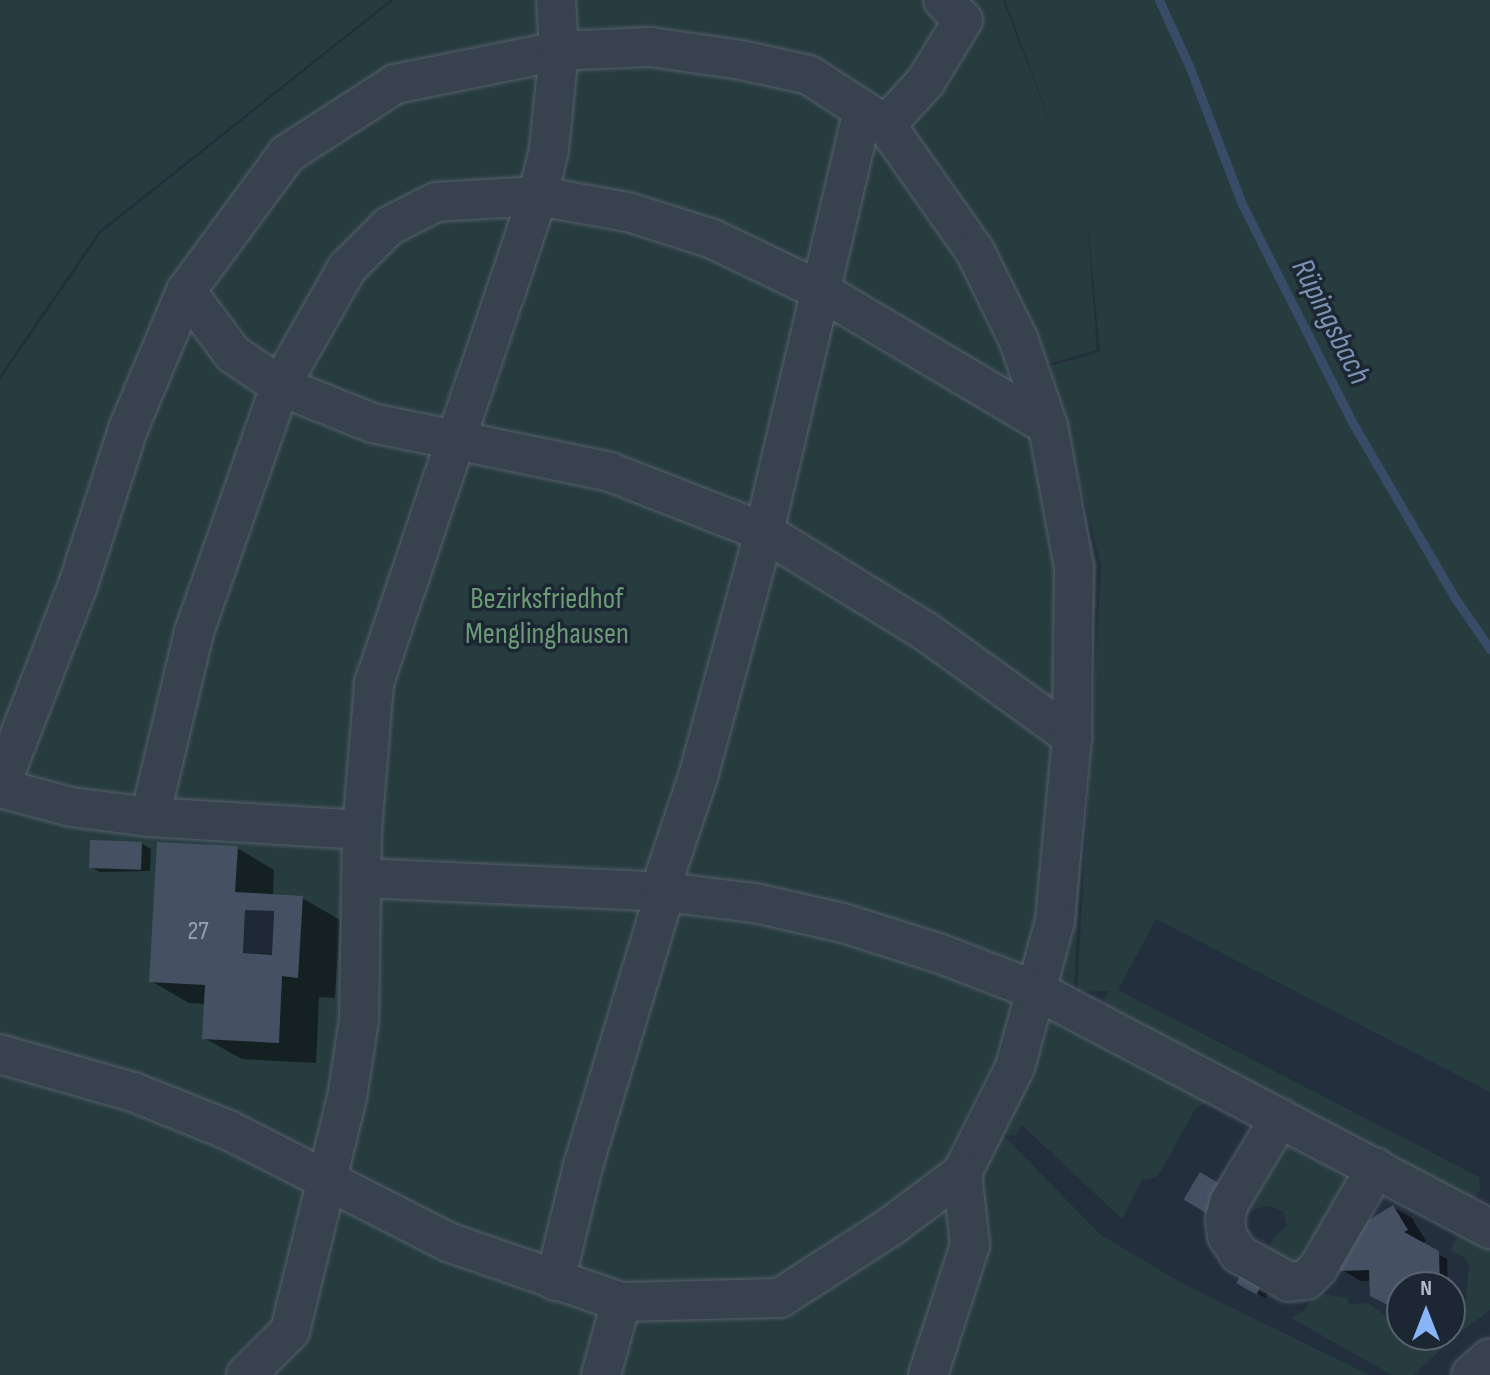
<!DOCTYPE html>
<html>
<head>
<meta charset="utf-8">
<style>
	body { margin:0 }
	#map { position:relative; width:1490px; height:1375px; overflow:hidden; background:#242f3e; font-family:"Sofia Sans Condensed",sans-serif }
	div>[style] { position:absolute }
	.green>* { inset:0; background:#263c3f }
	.water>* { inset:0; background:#394c67; transform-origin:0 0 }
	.shadow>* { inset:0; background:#0007 }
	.stream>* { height:9px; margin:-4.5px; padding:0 4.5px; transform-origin:4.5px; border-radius:4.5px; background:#394c67 }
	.building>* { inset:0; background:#455162; transform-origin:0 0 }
	.roads { filter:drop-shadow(0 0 2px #565f6c) drop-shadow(0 0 2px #565f6c) }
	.minor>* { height:38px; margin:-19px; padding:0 19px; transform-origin:19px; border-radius:19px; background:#38414e }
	span { translate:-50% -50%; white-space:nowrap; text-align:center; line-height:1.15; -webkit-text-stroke:7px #1d2633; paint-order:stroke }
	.number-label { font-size:26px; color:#98a1af }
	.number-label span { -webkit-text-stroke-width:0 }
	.park-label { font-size:30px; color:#6b9a76 }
	.water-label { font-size:32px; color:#7c92b1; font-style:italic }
	.north { position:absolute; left:1386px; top:1271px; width:80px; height:80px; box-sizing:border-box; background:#1d2633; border:2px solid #59626f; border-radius:50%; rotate:0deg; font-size:22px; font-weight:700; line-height:32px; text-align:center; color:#b4bcc9 }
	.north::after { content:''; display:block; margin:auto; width:28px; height:36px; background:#8ab4f8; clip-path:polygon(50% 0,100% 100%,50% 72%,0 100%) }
</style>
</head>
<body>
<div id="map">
	<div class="green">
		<div style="clip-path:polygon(0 0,390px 0,99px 231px,0 375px)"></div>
		<div style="clip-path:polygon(394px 0,1003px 0,1067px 167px,1005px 0,1490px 0,1490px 1092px,1156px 919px,1118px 990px,1479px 1177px,1480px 1191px,1475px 1196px,1469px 1198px,1106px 1006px,1104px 998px,1109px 991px,1077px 992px,1101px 565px,1050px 366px,1100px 352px,1087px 217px,1097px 350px,1048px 364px,1097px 564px,1074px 991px,1060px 1028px,1094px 1034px,1217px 1098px,1196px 1108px,1158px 1176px,1142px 1180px,1122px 1219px,1022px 1125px,1016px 1136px,1002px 1134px,1101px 1235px,1180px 1282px,1369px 1375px,0 1375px,0 380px,101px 233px)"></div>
		<div style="clip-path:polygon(1282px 1140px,1356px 1172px,1301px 1270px,1264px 1255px,1275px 1236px,1287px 1226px,1283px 1211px,1269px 1206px,1255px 1209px,1239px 1221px)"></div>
		<div style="clip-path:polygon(1461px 1230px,1490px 1245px,1490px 1310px,1456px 1336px,1450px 1298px,1466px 1300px,1469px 1265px,1464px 1257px,1450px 1250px)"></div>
		<div style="clip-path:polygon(1316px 1292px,1347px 1298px,1349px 1304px,1368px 1303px,1390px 1319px,1395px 1328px,1402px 1324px,1402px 1335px,1438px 1335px,1442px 1348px,1414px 1375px,1392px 1375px,1291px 1318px,1304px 1311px)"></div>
	</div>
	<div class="water">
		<div style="left:245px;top:910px;width:29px;height:43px;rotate:2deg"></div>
	</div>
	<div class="shadow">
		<div style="clip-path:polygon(142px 844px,151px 849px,150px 871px,100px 872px,91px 867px)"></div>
		<div style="clip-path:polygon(237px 848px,274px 870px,273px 896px,302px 898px,340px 920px,335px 998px,319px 997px,316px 1063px,242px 1059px,204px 1038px,206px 1004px,189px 1003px,151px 981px)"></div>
		<div style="clip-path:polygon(1393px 1207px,1412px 1218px,1426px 1241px,1421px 1244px,1447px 1259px,1448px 1287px,1402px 1287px,1402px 1310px,1371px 1281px,1361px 1281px,1342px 1270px)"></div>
		<div style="clip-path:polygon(1239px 1282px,1271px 1289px,1265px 1298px)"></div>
	</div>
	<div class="stream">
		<div style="left:1159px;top:0;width:75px;rotate:65.5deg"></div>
		<div style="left:1190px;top:68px;width:146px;rotate:69.1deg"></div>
		<div style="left:1242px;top:204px;width:244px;rotate:63.2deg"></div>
		<div style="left:1352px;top:422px;width:204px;rotate:59.7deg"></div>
		<div style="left:1455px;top:598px;width:62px;rotate:55.5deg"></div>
	</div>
	<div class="building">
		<div style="left:90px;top:840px;width:52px;height:28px;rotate:2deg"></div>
		<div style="clip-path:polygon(evenodd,157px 842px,238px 846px,235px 892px,303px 896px,298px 978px,282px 976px,279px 1043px,202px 1039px,205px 985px,149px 982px,157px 842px,245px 910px,274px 911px,272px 955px,243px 953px,245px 910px)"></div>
		<div style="left:1200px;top:1172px;width:31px;height:32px;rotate:31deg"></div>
		<div style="clip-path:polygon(1393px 1205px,1408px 1230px,1404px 1232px,1439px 1251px,1440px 1287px,1402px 1287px,1402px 1312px,1370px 1296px,1369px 1270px,1340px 1271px,1340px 1242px,1343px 1236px)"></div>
		<div style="left:1243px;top:1271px;width:23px;height:14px;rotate:29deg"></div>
	</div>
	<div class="roads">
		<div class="minor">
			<div style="left:886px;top:125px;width:59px;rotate:-47.7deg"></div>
			<div style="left:926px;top:81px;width:71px;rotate:-58.8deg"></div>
			<div style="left:963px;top:20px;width:28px;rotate:-135deg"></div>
			<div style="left:186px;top:291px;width:79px;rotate:53.3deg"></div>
			<div style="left:233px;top:354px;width:57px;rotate:34.2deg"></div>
			<div style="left:280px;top:386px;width:99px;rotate:21.9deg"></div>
			<div style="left:372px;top:423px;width:243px;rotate:11.6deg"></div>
			<div style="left:610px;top:472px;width:165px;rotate:21.3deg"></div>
			<div style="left:764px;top:532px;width:193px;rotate:31.6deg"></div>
			<div style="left:928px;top:633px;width:178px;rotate:35.8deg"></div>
			<div style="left:0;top:786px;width:216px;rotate:-68.8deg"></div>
			<div style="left:78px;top:585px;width:164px;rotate:-72.2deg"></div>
			<div style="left:128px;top:429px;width:150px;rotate:-67.2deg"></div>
			<div style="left:186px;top:291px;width:170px;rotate:-53.6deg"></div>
			<div style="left:287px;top:154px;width:129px;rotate:-32.9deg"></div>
			<div style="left:395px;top:84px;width:167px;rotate:-11.4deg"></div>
			<div style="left:559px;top:51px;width:91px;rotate:-2.5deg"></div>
			<div style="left:650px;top:47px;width:92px;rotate:8.1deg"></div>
			<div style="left:741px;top:60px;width:70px;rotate:12.4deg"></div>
			<div style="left:809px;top:75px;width:92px;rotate:33deg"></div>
			<div style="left:886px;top:125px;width:154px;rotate:54.8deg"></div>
			<div style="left:975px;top:251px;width:100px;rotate:63.9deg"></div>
			<div style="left:1019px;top:341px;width:90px;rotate:71.2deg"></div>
			<div style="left:1048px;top:426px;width:143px;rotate:79.6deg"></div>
			<div style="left:1074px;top:567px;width:170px;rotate:90.7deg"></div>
			<div style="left:1072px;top:737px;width:185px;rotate:95.3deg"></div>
			<div style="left:1055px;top:921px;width:151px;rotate:105.3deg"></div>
			<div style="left:1015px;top:1067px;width:119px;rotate:116.6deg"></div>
			<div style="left:962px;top:1173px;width:90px;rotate:143.1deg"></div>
			<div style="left:890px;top:1227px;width:131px;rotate:147.2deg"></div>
			<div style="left:780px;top:1298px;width:159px;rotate:178.6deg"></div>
			<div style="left:621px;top:1302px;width:183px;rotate:-160.9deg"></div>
			<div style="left:448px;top:1242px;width:247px;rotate:-153deg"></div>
			<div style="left:228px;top:1130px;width:102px;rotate:-158.2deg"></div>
			<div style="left:133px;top:1092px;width:138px;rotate:-164.1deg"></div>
			<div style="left:0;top:788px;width:73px;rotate:15deg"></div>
			<div style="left:71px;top:807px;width:80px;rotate:7.2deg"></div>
			<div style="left:150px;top:817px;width:212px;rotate:3.5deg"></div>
			<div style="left:150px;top:817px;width:190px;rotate:-76.6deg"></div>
			<div style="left:194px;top:632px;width:261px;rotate:-70.7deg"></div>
			<div style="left:280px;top:386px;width:136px;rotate:-60.4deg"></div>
			<div style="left:347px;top:268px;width:59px;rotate:-45deg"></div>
			<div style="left:389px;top:226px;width:53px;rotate:-27.1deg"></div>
			<div style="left:436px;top:202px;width:102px;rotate:-3.4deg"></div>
			<div style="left:538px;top:196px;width:91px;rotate:10.1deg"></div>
			<div style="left:628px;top:212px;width:89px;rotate:17.6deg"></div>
			<div style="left:713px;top:239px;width:120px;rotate:25.7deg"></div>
			<div style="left:821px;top:291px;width:264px;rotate:30.7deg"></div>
			<div style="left:362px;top:878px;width:303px;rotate:2.6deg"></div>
			<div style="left:665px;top:892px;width:91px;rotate:7deg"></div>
			<div style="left:755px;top:903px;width:90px;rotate:12.8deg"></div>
			<div style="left:843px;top:923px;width:103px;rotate:17.6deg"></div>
			<div style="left:941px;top:954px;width:103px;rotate:21.1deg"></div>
			<div style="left:1037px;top:991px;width:512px;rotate:27.72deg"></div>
			<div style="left:1280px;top:1118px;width:99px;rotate:121deg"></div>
			<div style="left:1229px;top:1203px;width:16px;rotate:104deg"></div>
			<div style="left:1225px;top:1219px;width:17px;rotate:83deg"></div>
			<div style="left:1227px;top:1236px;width:22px;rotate:56deg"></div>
			<div style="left:1239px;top:1254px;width:57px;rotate:29.2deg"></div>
			<div style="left:1289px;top:1282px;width:17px;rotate:-7deg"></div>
			<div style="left:1306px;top:1280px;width:17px;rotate:-45deg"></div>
			<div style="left:1318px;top:1268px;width:116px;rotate:-59.9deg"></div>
			<div style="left:555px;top:1281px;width:118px;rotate:-76.3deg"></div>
			<div style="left:583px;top:1166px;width:286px;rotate:-73.3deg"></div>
			<div style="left:665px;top:892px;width:20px;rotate:-87deg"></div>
			<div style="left:666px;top:872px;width:100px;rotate:-71.4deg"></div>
			<div style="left:698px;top:777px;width:254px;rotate:-74.9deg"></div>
			<div style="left:764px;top:532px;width:433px;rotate:-76.8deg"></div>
			<div style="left:246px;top:1375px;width:62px;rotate:-45deg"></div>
			<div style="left:290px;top:1331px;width:240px;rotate:-76.3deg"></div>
			<div style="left:347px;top:1098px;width:79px;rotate:-81.3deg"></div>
			<div style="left:359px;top:1020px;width:190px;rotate:-89.1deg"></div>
			<div style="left:362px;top:830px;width:147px;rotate:-85.3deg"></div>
			<div style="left:374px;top:683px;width:514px;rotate:-71.39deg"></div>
			<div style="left:538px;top:196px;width:48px;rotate:-76.8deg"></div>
			<div style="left:549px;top:149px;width:99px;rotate:-84.2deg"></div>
			<div style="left:559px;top:51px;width:51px;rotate:-93.4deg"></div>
			<div style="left:601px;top:1375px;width:76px;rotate:-74.7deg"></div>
			<div style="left:928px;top:1375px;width:137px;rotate:-72.1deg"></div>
			<div style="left:970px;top:1245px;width:72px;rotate:-96.3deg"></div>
			<div style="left:1471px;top:1375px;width:25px;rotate:-42deg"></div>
		</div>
	</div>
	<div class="number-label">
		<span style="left:198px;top:932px">27</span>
	</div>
	<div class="park-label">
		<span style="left:547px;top:616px">Bezirksfriedhof<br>Menglinghausen</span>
	</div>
	<div class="water-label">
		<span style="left:1330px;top:322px;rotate:63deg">Rüpingsbach</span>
	</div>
	<div class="north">N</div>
</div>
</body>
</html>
